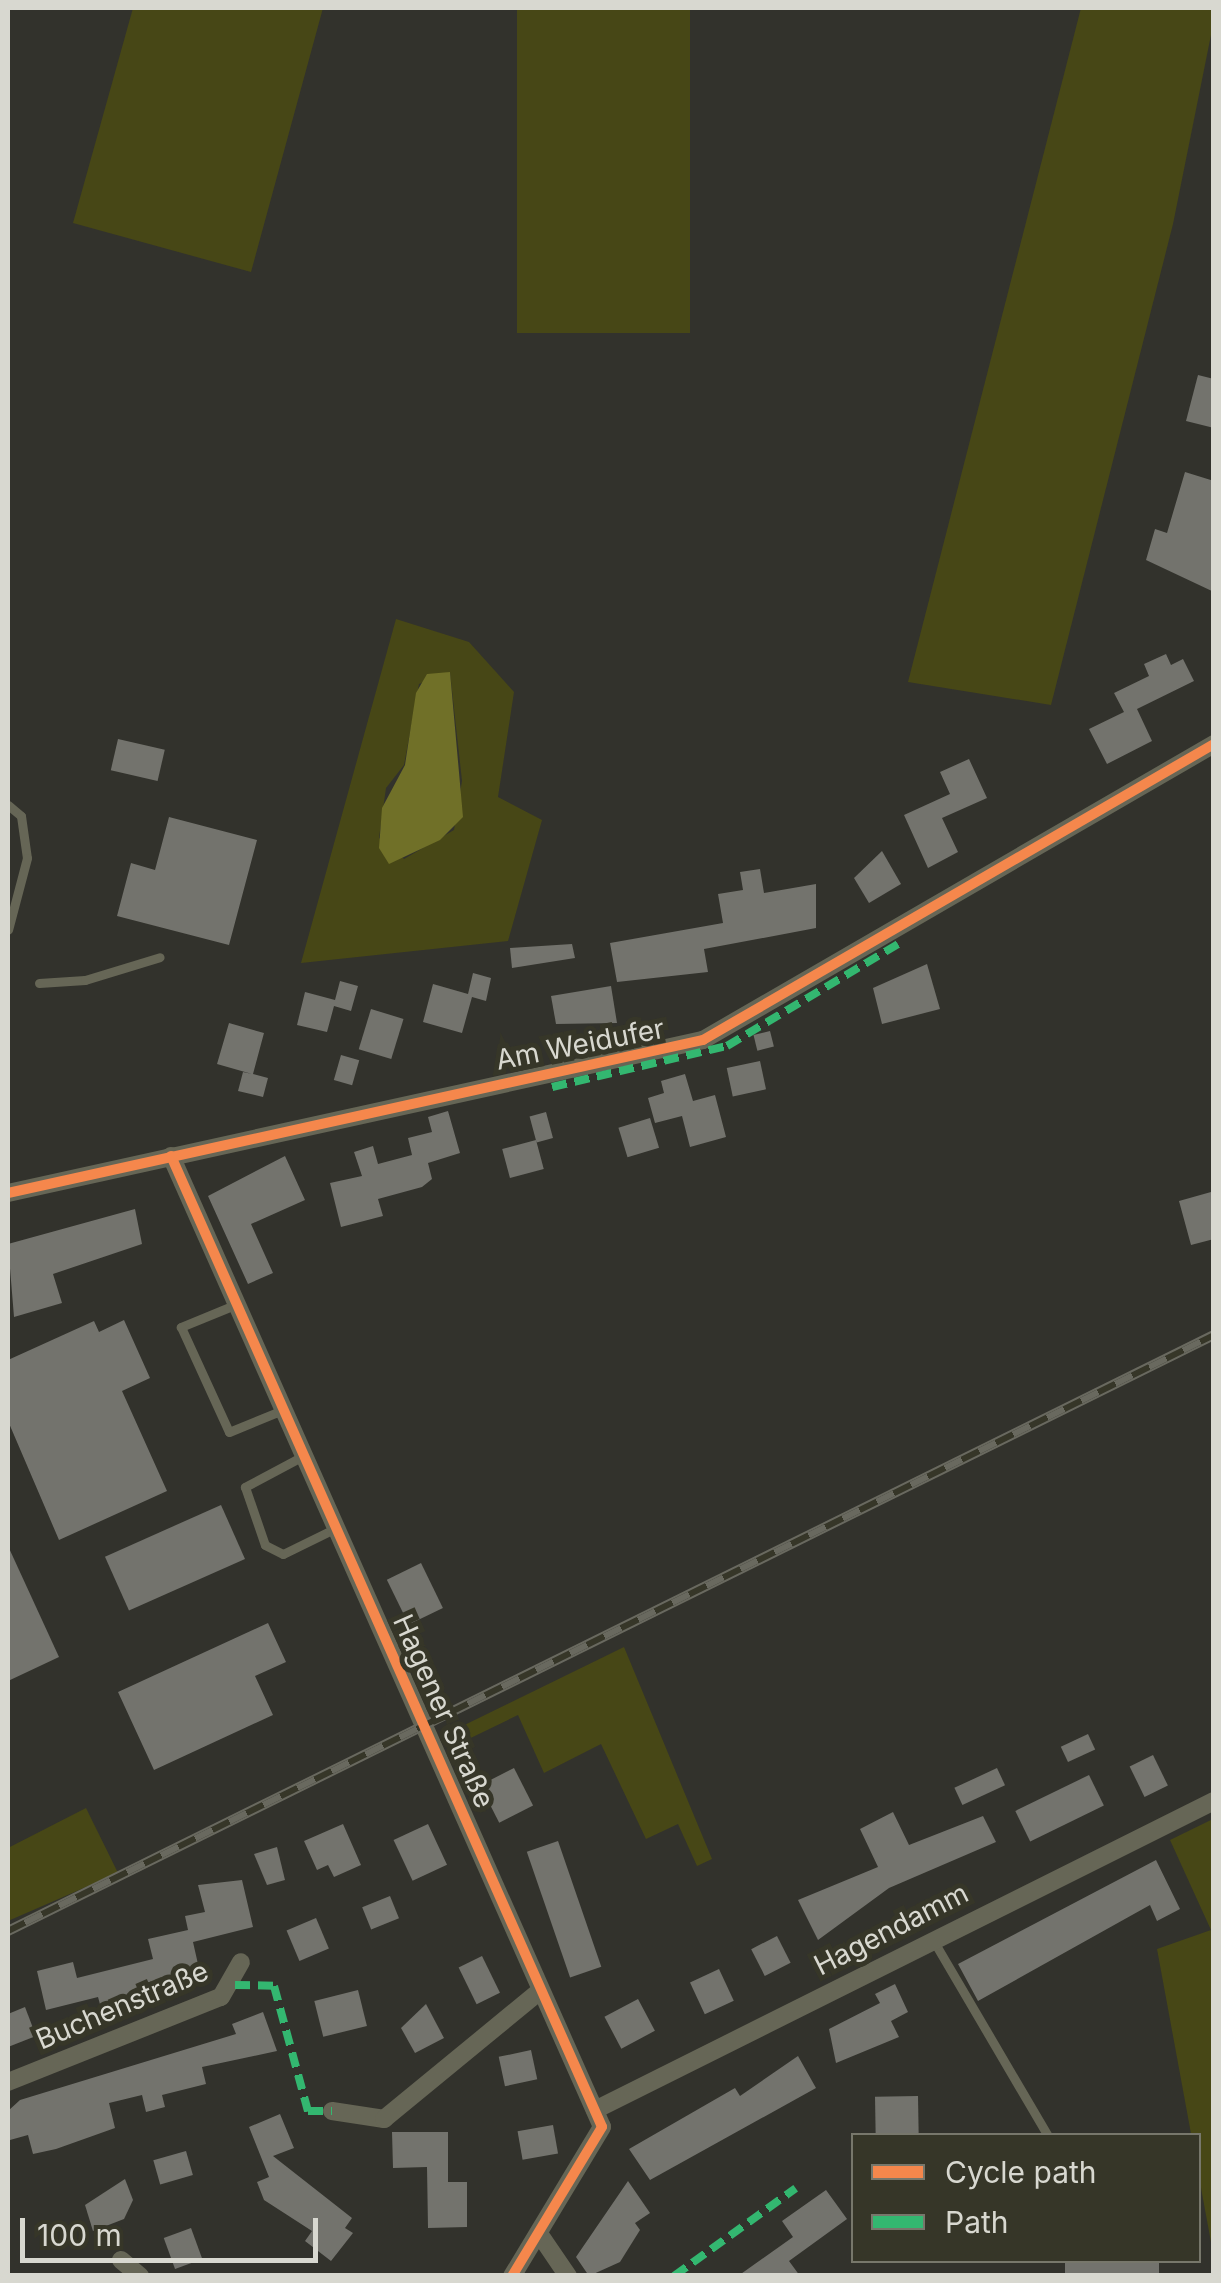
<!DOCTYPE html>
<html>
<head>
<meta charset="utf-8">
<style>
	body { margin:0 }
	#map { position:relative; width:1221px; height:2283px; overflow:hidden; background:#32322c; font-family:Inter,sans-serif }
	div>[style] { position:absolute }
	.green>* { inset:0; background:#474716; transform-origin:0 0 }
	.water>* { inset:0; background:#707028 }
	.building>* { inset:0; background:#73736d; transform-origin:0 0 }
	.lane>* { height:9px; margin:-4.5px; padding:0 4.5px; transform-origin:4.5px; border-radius:4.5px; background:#666656 }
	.street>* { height:18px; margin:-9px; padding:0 9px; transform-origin:9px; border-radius:9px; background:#666656 }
	.rail>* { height:10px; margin-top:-5px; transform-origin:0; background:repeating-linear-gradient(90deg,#363628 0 19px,#69695f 0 38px); box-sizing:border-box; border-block:2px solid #69695f }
	.quiet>* { height:8px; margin-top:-4px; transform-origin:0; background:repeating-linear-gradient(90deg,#33b770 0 15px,transparent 0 23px) }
	.cycleway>* { height:10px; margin:-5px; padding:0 5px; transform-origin:5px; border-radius:5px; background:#f5874c }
	span { translate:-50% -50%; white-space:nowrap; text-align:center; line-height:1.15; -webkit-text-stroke:10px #363628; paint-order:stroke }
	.street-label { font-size:28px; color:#d8d8d0 }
	.frame { position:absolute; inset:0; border:10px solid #d8d8d0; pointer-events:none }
	.legend { position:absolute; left:851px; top:2133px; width:350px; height:130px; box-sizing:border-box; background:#363628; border:2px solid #77776b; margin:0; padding:12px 18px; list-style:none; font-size:30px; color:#d8d8d0 }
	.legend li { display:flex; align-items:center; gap:20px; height:50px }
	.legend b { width:50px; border:2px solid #77776b }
	.scale { position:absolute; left:20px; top:2218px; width:298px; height:45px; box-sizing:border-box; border:5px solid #d8d8d0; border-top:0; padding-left:12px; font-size:30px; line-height:35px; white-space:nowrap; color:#d8d8d0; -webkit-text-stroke:8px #363628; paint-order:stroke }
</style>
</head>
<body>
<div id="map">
	<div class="green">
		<div style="clip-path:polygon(133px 8px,323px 8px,251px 272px,73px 223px)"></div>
		<div style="left:517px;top:8px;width:173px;height:325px"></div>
		<div style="clip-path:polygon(1081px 8px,1213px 8px,1214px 20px,1173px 224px,1051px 705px,908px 682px)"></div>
		<div style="clip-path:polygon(evenodd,396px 619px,469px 642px,514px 692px,498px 797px,542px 820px,508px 941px,301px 963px,396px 619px,450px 672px,462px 781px,454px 830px,404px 859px,379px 838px,386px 788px,404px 765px,419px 684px,450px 672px)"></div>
		<div style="clip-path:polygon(624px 1647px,712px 1859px,697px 1866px,678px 1824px,646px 1839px,601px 1744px,544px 1773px,518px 1715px,450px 1748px,444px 1735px)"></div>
		<div style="clip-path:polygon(86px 1808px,118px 1873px,8px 1921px,8px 1848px)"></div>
		<div style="clip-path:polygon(1213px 1819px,1213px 2253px,1157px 1949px,1211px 1930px,1170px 1840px)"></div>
	</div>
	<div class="water">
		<div style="clip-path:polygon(450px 672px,463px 817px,440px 840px,389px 864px,379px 848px,382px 808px,405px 765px,416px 693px,427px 674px)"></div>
	</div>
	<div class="building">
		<div style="clip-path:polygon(1198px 375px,1214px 379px,1214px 428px,1186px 421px)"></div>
		<div style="clip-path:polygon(1185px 472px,1214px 481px,1214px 592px,1146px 560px,1155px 529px,1167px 533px)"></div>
		<div style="clip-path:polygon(1166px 654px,1171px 665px,1183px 659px,1194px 681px,1137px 709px,1152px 741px,1107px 764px,1089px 729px,1124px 712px,1114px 693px,1149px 676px,1144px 664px)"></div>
		<div style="left:118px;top:739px;width:48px;height:32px;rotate:13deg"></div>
		<div style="clip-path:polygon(969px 759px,987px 798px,942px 818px,958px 852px,928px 868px,904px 815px,950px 794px,940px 772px)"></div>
		<div style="clip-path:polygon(169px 817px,257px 840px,229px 945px,117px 916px,131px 863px,155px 870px)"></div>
		<div style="clip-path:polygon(882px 851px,901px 884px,869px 903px,854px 878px)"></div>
		<div style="clip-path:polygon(760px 869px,764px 893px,816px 884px,816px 928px,704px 949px,708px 972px,617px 982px,610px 943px,723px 923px,718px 894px,743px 890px,740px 872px)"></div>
		<div style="clip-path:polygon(572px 944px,575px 958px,512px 968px,510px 948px)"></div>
		<div style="clip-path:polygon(927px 964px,940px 1009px,882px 1024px,873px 988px)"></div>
		<div style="clip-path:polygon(473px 973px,491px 978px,486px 1001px,472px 997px,462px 1033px,423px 1022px,433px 984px,468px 994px)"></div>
		<div style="clip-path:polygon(340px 981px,358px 986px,351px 1011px,334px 1006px,327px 1032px,297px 1025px,305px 992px,335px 1000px)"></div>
		<div style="clip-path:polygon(611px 986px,617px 1023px,556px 1024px,551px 996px)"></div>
		<div style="left:371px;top:1009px;width:34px;height:42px;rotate:17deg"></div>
		<div style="clip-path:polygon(229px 1023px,264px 1033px,253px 1074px,268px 1078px,263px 1097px,238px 1091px,243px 1072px,252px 1074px,217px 1064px)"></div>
		<div style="left:770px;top:1031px;width:16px;height:17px;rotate:76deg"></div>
		<div style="left:341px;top:1055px;width:19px;height:26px;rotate:16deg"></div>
		<div style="left:760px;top:1061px;width:29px;height:34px;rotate:78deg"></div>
		<div style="clip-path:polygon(685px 1074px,693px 1101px,715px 1095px,726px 1137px,690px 1147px,682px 1116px,655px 1123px,648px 1098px,664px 1093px,661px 1081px)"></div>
		<div style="clip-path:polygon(448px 1111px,460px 1153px,428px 1163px,432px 1179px,422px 1187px,378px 1199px,383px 1216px,341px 1227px,330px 1183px,362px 1176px,354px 1152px,373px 1146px,378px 1164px,412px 1155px,408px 1138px,432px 1132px,428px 1117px)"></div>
		<div style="left:546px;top:1112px;width:27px;height:17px;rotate:75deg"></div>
		<div style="left:650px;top:1118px;width:31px;height:33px;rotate:73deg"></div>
		<div style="left:536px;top:1140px;width:30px;height:35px;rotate:75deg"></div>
		<div style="clip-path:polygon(285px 1156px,305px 1200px,251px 1224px,273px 1273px,248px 1284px,208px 1196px)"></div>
		<div style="clip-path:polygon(1211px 1192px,1214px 1239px,1191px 1245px,1179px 1201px)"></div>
		<div style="clip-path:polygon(135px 1209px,142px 1244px,53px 1274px,62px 1303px,14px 1317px,8px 1244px)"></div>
		<div style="clip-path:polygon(124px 1320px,150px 1378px,122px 1391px,167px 1491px,59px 1540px,8px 1421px,8px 1360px,94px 1321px,99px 1332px)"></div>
		<div style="left:221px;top:1505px;width:59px;height:127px;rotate:66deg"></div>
		<div style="clip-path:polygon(8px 1546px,59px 1657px,8px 1681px)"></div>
		<div style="left:421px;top:1563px;width:50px;height:38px;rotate:64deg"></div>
		<div style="clip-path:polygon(268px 1623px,286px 1662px,255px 1676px,273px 1715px,154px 1770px,118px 1692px)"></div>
		<div style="left:1088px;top:1734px;width:17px;height:30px;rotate:65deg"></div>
		<div style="left:1153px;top:1755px;width:34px;height:26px;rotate:64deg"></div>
		<div style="left:514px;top:1768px;width:42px;height:38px;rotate:63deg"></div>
		<div style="left:997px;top:1768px;width:19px;height:47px;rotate:65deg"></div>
		<div style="left:1089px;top:1775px;width:34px;height:82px;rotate:64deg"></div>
		<div style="clip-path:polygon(893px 1812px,909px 1845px,983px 1816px,996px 1842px,889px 1888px,818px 1940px,798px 1900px,878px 1867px,860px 1829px)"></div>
		<div style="clip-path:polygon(343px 1824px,361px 1865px,334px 1877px,328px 1865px,317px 1870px,304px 1841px)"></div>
		<div style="left:428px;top:1824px;width:45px;height:38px;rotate:65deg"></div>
		<div style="left:558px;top:1841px;width:133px;height:33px;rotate:71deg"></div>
		<div style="clip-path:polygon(277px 1847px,285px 1880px,267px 1885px,254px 1854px)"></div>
		<div style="clip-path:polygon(1156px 1860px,1180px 1909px,1157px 1921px,1150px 1905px,978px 2001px,958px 1964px)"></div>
		<div style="clip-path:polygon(242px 1880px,253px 1927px,193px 1942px,200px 1973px,140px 1986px,143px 1997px,101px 2008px,98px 1997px,46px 2010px,37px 1971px,73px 1962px,77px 1978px,153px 1959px,148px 1939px,188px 1930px,185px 1916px,205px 1912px,198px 1885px)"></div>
		<div style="left:390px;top:1896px;width:24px;height:30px;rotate:68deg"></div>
		<div style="left:316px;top:1918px;width:33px;height:32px;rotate:67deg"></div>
		<div style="left:777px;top:1936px;width:30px;height:29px;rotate:63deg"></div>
		<div style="left:482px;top:1956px;width:41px;height:26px;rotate:64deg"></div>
		<div style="left:719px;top:1969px;width:35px;height:32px;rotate:65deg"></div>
		<div style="clip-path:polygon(895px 1984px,908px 2012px,891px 2021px,899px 2037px,836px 2063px,829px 2029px,880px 2003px,875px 1994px)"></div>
		<div style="left:358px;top:1990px;width:37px;height:45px;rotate:76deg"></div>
		<div style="left:638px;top:1999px;width:36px;height:38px;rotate:62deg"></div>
		<div style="clip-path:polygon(426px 2004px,444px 2038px,415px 2053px,401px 2028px)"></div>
		<div style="clip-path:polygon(25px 2007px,36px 2036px,8px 2047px,8px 2014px)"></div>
		<div style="clip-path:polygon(263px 2012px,277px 2051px,202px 2067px,206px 2084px,162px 2095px,165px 2107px,146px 2112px,142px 2095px,109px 2103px,115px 2128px,56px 2149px,33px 2154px,28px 2135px,10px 2140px,8px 2111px,20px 2100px,236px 2034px,232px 2024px)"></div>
		<div style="left:531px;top:2050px;width:30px;height:33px;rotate:78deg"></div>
		<div style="clip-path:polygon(798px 2056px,816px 2088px,650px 2180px,629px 2149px,735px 2088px,740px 2096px)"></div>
		<div style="left:918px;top:2096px;width:40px;height:43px;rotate:89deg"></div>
		<div style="clip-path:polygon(280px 2114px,294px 2148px,273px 2156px,352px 2218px,345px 2228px,353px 2233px,331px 2261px,305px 2241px,312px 2231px,264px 2200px,257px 2182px,269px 2177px,249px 2127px)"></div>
		<div style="left:553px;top:2125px;width:29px;height:36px;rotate:80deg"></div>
		<div style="clip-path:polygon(392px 2132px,448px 2132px,448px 2182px,467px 2182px,467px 2227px,428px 2228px,427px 2167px,393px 2168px)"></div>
		<div style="left:186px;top:2151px;width:25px;height:34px;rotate:74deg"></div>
		<div style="clip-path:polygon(125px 2179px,133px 2200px,124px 2219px,93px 2231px,85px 2205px)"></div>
		<div style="clip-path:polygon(628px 2181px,650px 2213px,635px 2223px,640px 2230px,620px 2262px,589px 2276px,576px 2257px)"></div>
		<div style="clip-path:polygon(826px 2190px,847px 2219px,789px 2261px,800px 2276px,738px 2276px,793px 2237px,782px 2221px)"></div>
		<div style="left:191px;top:2228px;width:33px;height:29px;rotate:70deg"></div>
		<div style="left:1065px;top:2260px;width:94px;height:16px"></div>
	</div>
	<div class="lane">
		<div style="left:8px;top:805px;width:17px;rotate:40deg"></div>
		<div style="left:21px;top:816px;width:42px;rotate:81.9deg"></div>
		<div style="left:27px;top:858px;width:74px;rotate:104.8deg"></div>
		<div style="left:39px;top:983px;width:46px;rotate:-3.7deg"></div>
		<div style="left:85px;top:980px;width:78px;rotate:-17deg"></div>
		<div style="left:237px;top:1304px;width:61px;rotate:157.7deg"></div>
		<div style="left:181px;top:1327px;width:115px;rotate:65.4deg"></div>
		<div style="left:229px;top:1432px;width:61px;rotate:-22.3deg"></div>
		<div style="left:303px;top:1456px;width:66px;rotate:151.9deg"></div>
		<div style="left:245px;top:1487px;width:61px;rotate:71deg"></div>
		<div style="left:265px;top:1545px;width:20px;rotate:27deg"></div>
		<div style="left:283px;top:1554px;width:59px;rotate:-26.1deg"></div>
		<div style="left:933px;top:1940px;width:227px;rotate:59.6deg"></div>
	</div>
	<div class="street">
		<div style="left:171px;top:1156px;width:1062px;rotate:66.06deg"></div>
		<div style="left:602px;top:2127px;width:174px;rotate:121.1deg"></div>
		<div style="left:8px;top:1193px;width:712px;rotate:-12.42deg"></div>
		<div style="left:703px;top:1040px;width:591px;rotate:-30.08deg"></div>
		<div style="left:8px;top:2082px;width:229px;rotate:-21.8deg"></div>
		<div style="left:221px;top:1997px;width:40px;rotate:-60.3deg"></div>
		<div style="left:595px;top:2110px;width:692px;rotate:-26.53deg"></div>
		<div style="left:332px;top:2111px;width:53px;rotate:8.7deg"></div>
		<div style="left:384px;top:2119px;width:202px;rotate:-39.4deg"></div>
		<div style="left:540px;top:2235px;width:50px;rotate:55.7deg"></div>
		<div style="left:121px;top:2260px;width:25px;rotate:40deg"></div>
	</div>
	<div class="rail">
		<div style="left:8px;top:1931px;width:1345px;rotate:-26.3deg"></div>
	</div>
	<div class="quiet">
		<div style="left:552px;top:1087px;width:180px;rotate:-13.2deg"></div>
		<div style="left:727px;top:1046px;width:199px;rotate:-30.8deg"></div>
		<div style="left:235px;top:1985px;width:39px;rotate:1deg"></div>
		<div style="left:274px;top:1986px;width:130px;rotate:74.8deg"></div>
		<div style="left:308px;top:2111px;width:24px"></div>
		<div style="left:674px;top:2276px;width:150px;rotate:-35.8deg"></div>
	</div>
	<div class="cycleway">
		<div style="left:171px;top:1156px;width:1062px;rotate:66.06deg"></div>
		<div style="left:602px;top:2127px;width:174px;rotate:121.1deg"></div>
		<div style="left:8px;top:1193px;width:712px;rotate:-12.42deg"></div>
		<div style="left:703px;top:1040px;width:591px;rotate:-30.08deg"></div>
	</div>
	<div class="street-label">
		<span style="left:580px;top:1044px;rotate:-11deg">Am Weidufer</span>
		<span style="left:444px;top:1711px;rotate:66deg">Hagener Straße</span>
		<span style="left:891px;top:1929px;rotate:-27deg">Hagendamm</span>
		<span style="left:122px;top:2005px;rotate:-23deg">Buchenstraße</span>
	</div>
	<div class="frame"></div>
	<ul class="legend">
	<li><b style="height:12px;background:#f5874c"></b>Cycle path</li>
	<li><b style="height:12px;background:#33b770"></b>Path</li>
	</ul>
	<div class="scale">100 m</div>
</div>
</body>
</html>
